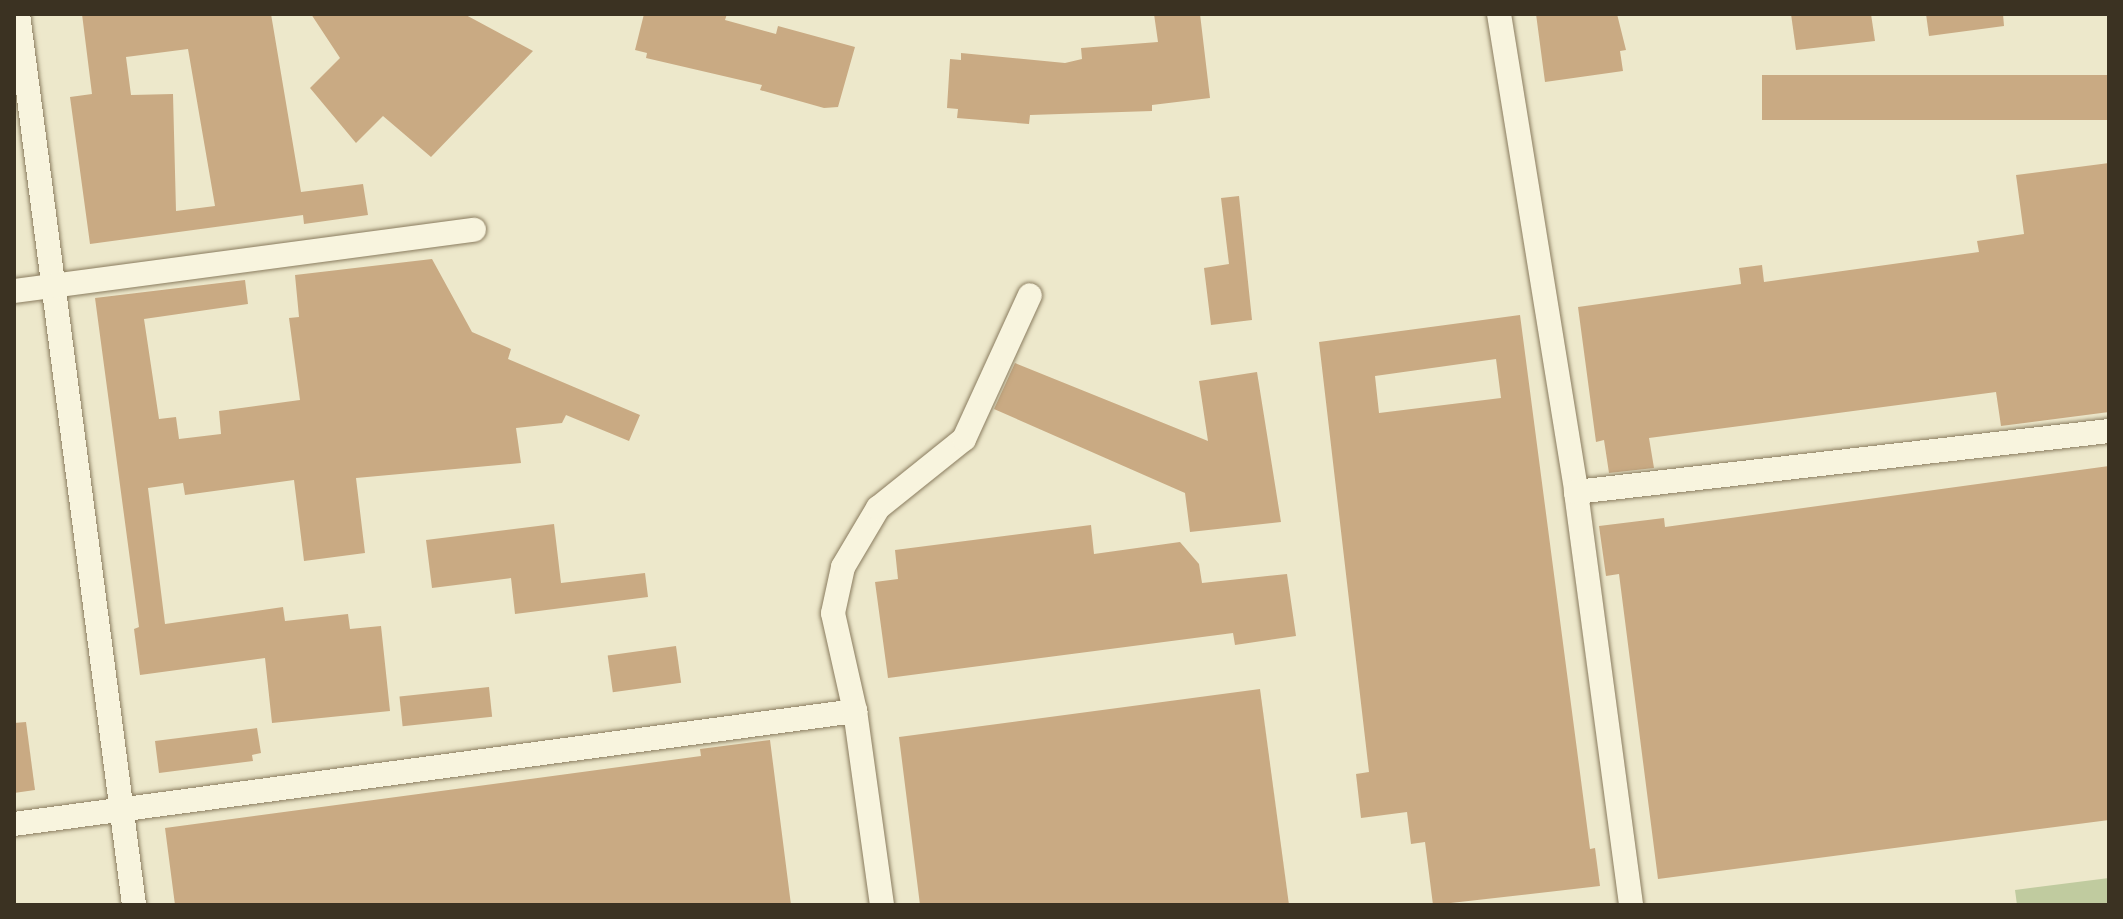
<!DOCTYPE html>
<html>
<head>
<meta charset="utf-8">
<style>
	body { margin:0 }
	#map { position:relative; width:2123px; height:919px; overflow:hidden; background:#ede8cb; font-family:"IBM Plex Serif",serif }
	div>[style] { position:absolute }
	.green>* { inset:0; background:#c0cb9f }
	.building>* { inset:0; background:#c9aa83; transform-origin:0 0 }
	.roads { filter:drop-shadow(0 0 2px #8a7c5f) drop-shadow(0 0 2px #8a7c5f) }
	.minor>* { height:24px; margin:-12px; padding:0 12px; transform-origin:12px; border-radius:12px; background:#f8f4de }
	span { translate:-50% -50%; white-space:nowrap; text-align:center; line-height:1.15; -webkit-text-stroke:8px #f5f1da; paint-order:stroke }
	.frame { position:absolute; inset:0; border:16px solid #3b3222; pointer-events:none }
</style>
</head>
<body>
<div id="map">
	<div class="green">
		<div style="clip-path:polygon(2109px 878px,2109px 905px,2017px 905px,2015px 890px)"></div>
	</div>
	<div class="building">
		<div style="clip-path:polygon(evenodd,82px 14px,271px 14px,301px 192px,363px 184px,368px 215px,304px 224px,303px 215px,90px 244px,70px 97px,92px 94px,82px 14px,188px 49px,215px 206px,176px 211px,173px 94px,131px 95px,126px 57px,188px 49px)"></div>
		<div style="clip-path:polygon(311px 14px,464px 14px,533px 51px,431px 157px,383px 116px,356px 143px,310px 88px,340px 58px)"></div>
		<div style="clip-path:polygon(644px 14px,727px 14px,725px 20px,776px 34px,778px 26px,855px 47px,838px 107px,824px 108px,760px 90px,762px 85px,646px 58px,647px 53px,635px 50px)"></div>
		<div style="clip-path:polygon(1154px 14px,1200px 14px,1210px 98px,1152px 105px,1152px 111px,1030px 115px,1029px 124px,957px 118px,958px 109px,947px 108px,950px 59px,961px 60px,961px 53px,1065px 63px,1082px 59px,1081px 48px,1158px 42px)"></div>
		<div style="clip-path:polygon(1536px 14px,1617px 14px,1626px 50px,1620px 51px,1623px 71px,1545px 82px)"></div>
		<div style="clip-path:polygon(1791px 14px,1871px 14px,1875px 41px,1796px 50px)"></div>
		<div style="clip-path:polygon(1926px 14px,2003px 14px,2004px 26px,1929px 36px)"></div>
		<div style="left:2109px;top:75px;width:45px;height:347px;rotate:90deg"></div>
		<div style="clip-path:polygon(2109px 163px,2109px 412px,2001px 426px,1996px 392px,1649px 438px,1654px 468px,1609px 473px,1604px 440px,1596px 442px,1578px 307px,1741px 284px,1739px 268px,1762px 265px,1764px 282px,1979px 252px,1977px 241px,2024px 234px,2016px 175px)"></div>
		<div style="clip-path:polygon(1239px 196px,1252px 320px,1211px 325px,1204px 268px,1229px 264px,1221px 198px)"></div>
		<div style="clip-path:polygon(432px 259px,472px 332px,511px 349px,508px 359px,640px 415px,629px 441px,566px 415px,562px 423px,516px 428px,521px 463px,356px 478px,365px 553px,304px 561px,294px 480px,185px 495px,183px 483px,148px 488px,165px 624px,283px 607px,285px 621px,348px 614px,350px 629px,381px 626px,390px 711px,272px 723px,265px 658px,140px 675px,134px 629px,139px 627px,95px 298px,245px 280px,248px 304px,144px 319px,159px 419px,176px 417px,179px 439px,221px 434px,219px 411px,300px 400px,289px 318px,299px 317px,295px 275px)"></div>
		<div style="clip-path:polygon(evenodd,1520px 315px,1590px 849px,1595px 848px,1600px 886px,1433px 905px,1425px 842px,1411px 844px,1407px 812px,1361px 818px,1356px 774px,1369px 772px,1319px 342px,1520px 315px,1496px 359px,1501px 398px,1379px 413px,1375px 376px,1496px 359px)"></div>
		<div style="clip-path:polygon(1015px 363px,1208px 441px,1199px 381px,1257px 372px,1281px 522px,1190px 532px,1185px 493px,994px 409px)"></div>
		<div style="clip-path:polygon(2109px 466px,2109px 820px,1658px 879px,1619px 574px,1606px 576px,1599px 526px,1664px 518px,1665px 527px)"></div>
		<div style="clip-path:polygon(554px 524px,561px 583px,645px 573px,648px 597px,515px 614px,511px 578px,432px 588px,426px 540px)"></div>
		<div style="clip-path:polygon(1091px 525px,1094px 554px,1180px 542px,1199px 564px,1202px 583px,1287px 574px,1296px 636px,1235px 645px,1233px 633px,888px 678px,875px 582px,898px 579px,895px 550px)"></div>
		<div style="left:676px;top:646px;width:37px;height:69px;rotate:82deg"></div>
		<div style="left:489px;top:687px;width:30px;height:90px;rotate:84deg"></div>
		<div style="clip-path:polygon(1260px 689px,1289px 905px,920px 905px,899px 737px)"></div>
		<div style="clip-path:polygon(26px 722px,35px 790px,14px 793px,14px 723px)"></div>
		<div style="clip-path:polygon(257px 728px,261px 753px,252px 755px,253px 761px,159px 773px,155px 741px)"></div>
		<div style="clip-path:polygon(770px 740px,791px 905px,175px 905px,165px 828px,701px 756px,700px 749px)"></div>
	</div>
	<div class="roads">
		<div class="minor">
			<div style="left:18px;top:14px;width:899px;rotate:82.58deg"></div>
			<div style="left:1499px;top:14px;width:484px;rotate:80.8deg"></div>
			<div style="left:1576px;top:492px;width:417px;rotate:82.4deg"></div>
			<div style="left:14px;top:291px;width:464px;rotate:-7.6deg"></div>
			<div style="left:1576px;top:492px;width:536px;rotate:-6.53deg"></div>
			<div style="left:14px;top:824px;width:849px;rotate:-7.65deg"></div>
			<div style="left:882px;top:905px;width:196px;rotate:-97.9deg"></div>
			<div style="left:855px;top:711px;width:100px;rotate:-102.7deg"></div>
			<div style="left:833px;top:613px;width:47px;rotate:-77.7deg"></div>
			<div style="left:843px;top:567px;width:69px;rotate:-59.3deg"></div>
			<div style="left:878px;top:508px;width:110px;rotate:-38.7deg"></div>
			<div style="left:964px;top:439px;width:158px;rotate:-65.4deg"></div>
		</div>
	</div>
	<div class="frame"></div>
</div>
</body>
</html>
